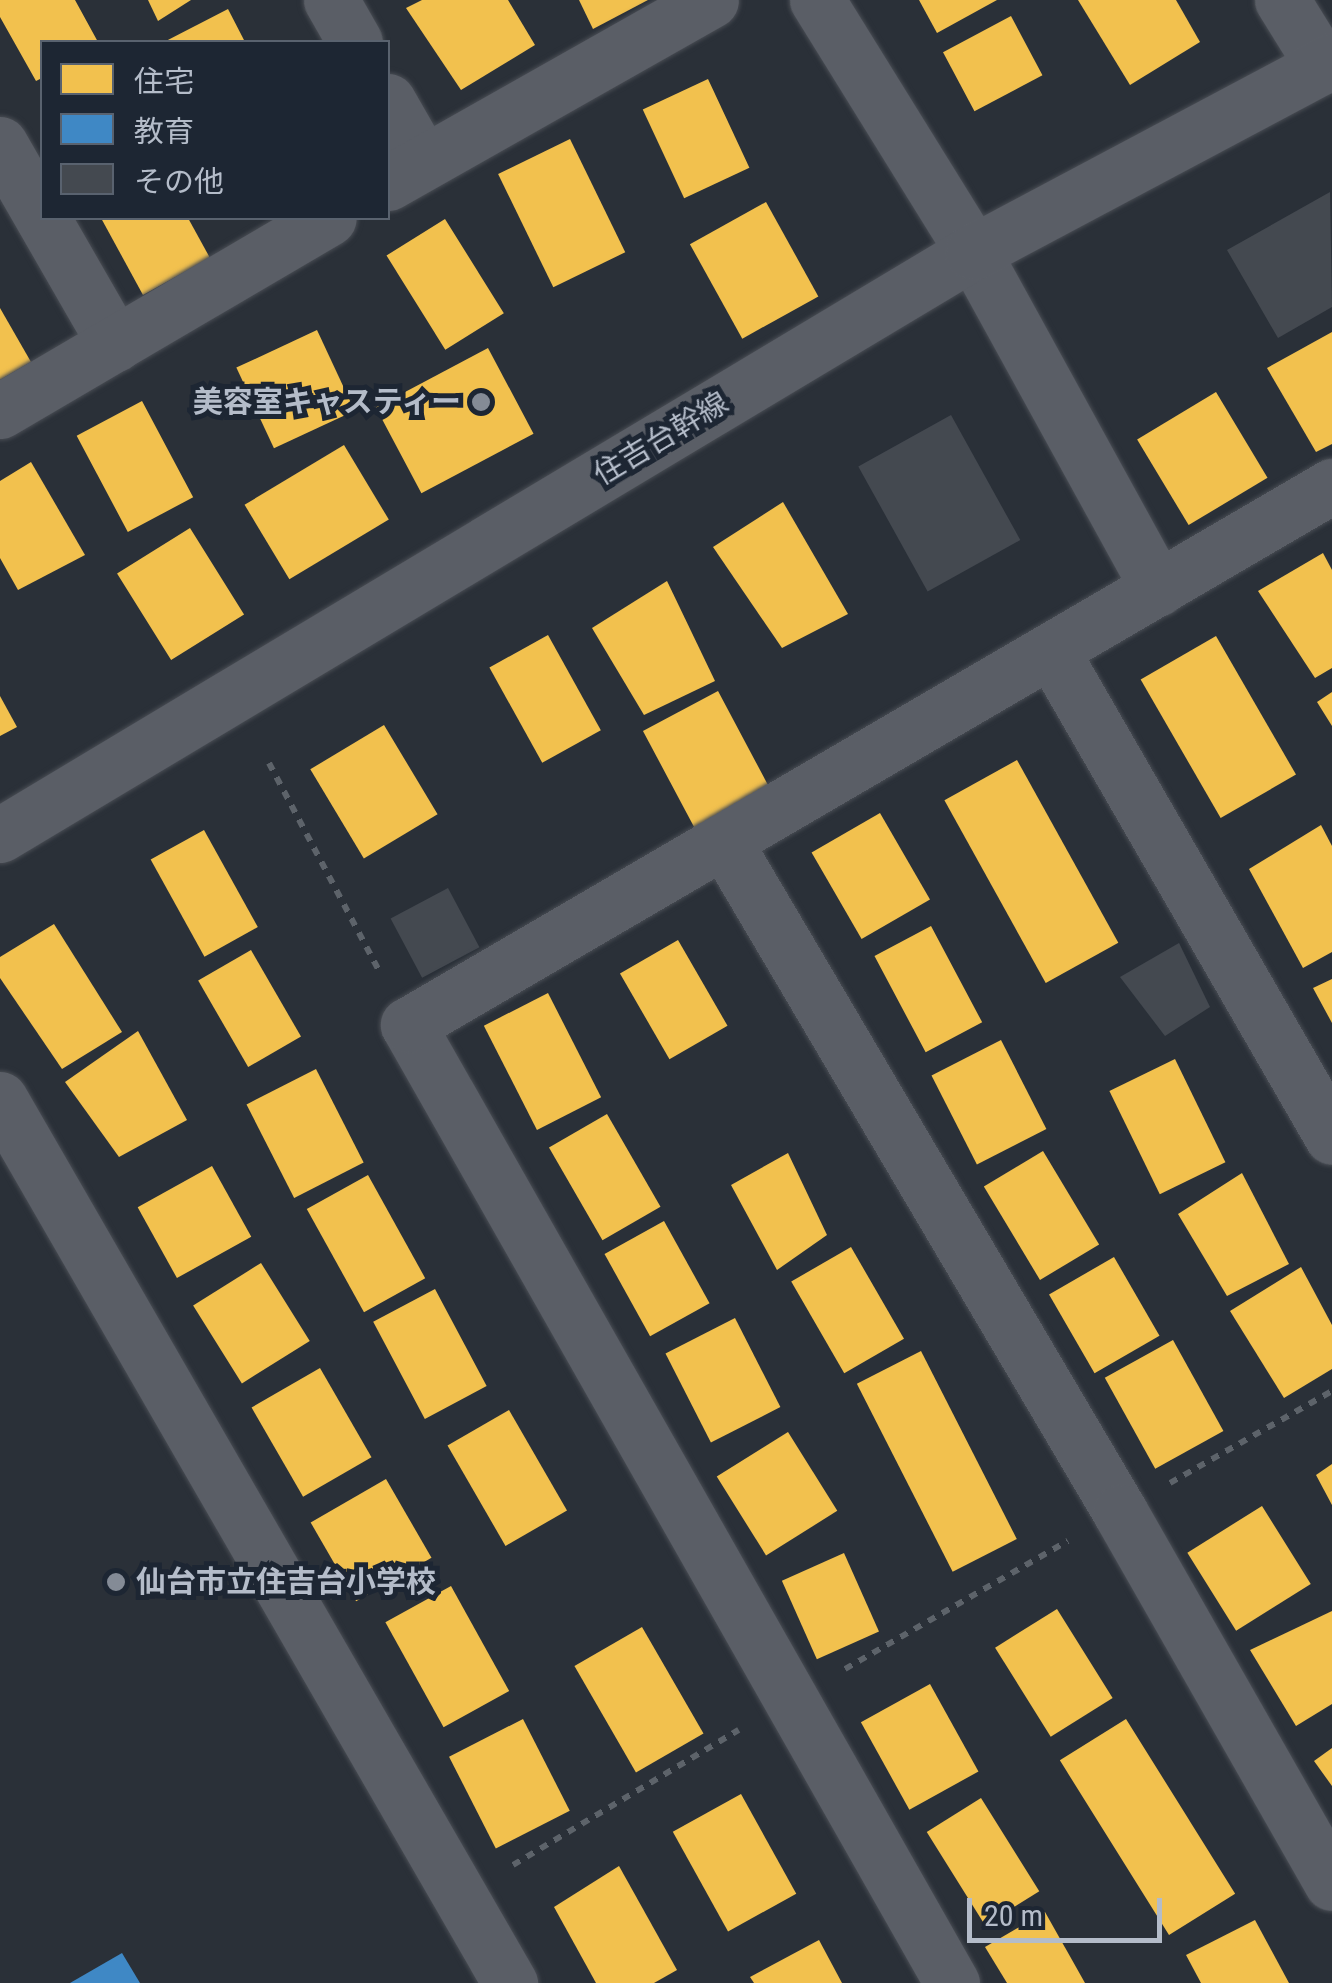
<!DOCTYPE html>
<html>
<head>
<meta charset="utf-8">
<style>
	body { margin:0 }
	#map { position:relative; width:1332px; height:1983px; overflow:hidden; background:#2a3038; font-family:"Roboto Condensed","Noto Sans JP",sans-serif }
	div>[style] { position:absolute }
	.homes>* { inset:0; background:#f2c14e; transform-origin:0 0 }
	.schools>* { inset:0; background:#3f88c5 }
	.building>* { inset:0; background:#444950; transform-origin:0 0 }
	.path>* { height:6px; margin-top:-3px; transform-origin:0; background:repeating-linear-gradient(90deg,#5d636a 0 8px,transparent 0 16px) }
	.roads { filter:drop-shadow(0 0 2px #484c53) drop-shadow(0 0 2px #484c53) }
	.minor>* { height:55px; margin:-27.5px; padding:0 27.5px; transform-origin:27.5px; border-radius:27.5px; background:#5a5e66 }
	.dots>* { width:28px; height:28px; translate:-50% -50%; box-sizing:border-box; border:5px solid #1d2633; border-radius:50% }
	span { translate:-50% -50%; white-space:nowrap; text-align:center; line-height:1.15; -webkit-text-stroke:10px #1d2633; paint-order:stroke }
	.poi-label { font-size:30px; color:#b4bcc9; font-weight:700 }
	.right { translate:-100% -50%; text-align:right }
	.left { translate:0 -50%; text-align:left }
	.street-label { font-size:30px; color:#b4bcc9 }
	.legend { position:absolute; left:40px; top:40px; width:350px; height:180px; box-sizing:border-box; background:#1d2633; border:2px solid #59626f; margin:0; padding:12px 18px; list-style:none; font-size:30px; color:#b4bcc9 }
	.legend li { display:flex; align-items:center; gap:20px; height:50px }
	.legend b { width:50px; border:2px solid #59626f }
	.scale { position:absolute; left:967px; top:1898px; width:195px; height:45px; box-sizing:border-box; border:5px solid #b4bcc9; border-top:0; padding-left:12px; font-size:30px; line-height:35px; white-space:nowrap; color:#b4bcc9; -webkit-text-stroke:8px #1d2633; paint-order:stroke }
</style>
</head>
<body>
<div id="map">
	<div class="homes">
		<div style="clip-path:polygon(0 0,75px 0,98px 42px,42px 42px,42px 78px,36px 81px,0 17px)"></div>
		<div style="clip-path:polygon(148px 0,191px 0,158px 21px)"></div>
		<div style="clip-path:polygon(422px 0,508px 0,535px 45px,461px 90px,406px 8px)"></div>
		<div style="clip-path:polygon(579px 0,648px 0,593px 29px)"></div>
		<div style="clip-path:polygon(919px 0,997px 0,937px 33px)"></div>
		<div style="clip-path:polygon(1078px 0,1176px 0,1200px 42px,1130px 85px)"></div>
		<div style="clip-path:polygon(228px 9px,245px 42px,164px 42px)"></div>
		<div style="left:1011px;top:16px;width:67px;height:77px;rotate:62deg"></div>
		<div style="left:708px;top:79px;width:98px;height:72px;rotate:65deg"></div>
		<div style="left:570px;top:139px;width:126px;height:80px;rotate:64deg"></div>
		<div style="left:766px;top:202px;width:108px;height:87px;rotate:61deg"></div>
		<div style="clip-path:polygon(101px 218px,188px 218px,210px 258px,143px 295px)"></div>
		<div style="left:445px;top:219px;width:111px;height:69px;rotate:58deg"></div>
		<div style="clip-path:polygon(0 308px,31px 362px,0 380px)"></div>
		<div style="left:317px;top:330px;width:89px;height:89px;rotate:65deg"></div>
		<div style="clip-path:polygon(1332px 332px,1332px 444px,1316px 452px,1267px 368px)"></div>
		<div style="left:488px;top:348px;width:97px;height:127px;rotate:62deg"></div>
		<div style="left:1216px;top:392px;width:100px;height:92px;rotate:59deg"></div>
		<div style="left:142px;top:401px;width:109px;height:74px;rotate:62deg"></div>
		<div style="left:344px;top:445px;width:87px;height:116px;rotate:59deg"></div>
		<div style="clip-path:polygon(31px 462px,85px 555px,18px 590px,0 558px,0 481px)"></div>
		<div style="clip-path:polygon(783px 502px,848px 614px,782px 648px,713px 547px)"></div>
		<div style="left:190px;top:528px;width:102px;height:86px;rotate:58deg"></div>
		<div style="clip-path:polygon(1323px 553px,1332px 570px,1332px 668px,1315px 678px,1258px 591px)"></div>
		<div style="clip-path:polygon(667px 581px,715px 681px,644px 715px,592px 628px)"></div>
		<div style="left:548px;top:635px;width:109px;height:67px;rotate:61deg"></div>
		<div style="left:1216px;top:636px;width:160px;height:87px;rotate:60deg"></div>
		<div style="left:718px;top:691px;width:116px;height:85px;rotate:62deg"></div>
		<div style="clip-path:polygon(1332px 692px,1332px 726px,1317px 702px)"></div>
		<div style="clip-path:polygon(0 696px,17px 727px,0 736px)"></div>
		<div style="left:384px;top:725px;width:104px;height:86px;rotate:59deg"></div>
		<div style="left:1017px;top:760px;width:209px;height:83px;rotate:61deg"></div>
		<div style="left:880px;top:813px;width:100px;height:79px;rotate:60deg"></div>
		<div style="clip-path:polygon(1321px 825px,1332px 846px,1332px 952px,1303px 968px,1249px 869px)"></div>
		<div style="left:204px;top:830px;width:111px;height:61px;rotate:61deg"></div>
		<div style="clip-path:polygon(54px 924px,122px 1032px,62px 1069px,0 978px,0 957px)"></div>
		<div style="left:931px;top:926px;width:109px;height:64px;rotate:62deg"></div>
		<div style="left:678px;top:940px;width:99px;height:67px;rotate:60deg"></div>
		<div style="left:251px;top:950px;width:100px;height:61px;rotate:60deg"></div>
		<div style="clip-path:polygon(1332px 979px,1332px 1023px,1313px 988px)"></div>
		<div style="left:548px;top:993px;width:117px;height:72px;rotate:63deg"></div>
		<div style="clip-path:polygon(138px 1031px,187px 1120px,119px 1157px,65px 1082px)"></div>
		<div style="left:1001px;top:1040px;width:100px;height:78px;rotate:63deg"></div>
		<div style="left:1175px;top:1059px;width:115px;height:73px;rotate:64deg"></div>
		<div style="left:316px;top:1069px;width:105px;height:78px;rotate:63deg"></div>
		<div style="left:607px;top:1114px;width:107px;height:67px;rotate:60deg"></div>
		<div style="left:1043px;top:1151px;width:109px;height:69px;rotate:59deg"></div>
		<div style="clip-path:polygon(788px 1153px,827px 1235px,777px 1270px,731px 1185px)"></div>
		<div style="left:212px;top:1166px;width:81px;height:85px;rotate:61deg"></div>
		<div style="clip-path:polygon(1242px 1173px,1289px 1264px,1227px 1296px,1178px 1214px)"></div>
		<div style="left:368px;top:1175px;width:118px;height:70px;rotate:61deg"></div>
		<div style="left:664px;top:1221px;width:94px;height:68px;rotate:61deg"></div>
		<div style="left:851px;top:1247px;width:106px;height:69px;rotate:60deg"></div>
		<div style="left:1114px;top:1257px;width:91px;height:75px;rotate:60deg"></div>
		<div style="left:261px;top:1263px;width:92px;height:80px;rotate:58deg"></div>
		<div style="clip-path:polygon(1301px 1267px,1332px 1325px,1332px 1369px,1284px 1398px,1230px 1311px)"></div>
		<div style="left:435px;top:1289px;width:110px;height:70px;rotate:62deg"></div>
		<div style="left:735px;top:1318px;width:100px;height:78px;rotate:63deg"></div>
		<div style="left:1173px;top:1340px;width:104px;height:78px;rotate:61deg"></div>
		<div style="left:921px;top:1351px;width:211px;height:72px;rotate:63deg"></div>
		<div style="left:320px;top:1368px;width:103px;height:79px;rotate:60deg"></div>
		<div style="left:509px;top:1410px;width:116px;height:71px;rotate:60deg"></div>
		<div style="left:788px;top:1432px;width:93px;height:84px;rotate:58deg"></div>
		<div style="clip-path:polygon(1332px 1464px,1332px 1505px,1316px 1475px)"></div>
		<div style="left:386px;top:1479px;width:91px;height:87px;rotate:60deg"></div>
		<div style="left:1262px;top:1506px;width:92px;height:88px;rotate:58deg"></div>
		<div style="left:844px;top:1553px;width:86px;height:68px;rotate:66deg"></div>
		<div style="left:451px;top:1586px;width:120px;height:75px;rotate:61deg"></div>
		<div style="left:1057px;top:1609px;width:105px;height:73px;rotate:58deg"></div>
		<div style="clip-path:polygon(1332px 1611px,1332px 1704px,1296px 1726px,1250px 1650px)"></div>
		<div style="left:642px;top:1627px;width:123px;height:78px;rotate:60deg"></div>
		<div style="left:930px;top:1684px;width:100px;height:79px;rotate:61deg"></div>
		<div style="left:523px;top:1719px;width:103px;height:83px;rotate:63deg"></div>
		<div style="left:1126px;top:1719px;width:206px;height:78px;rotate:58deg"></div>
		<div style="clip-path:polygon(1332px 1748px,1332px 1786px,1314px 1761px)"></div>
		<div style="left:741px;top:1794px;width:114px;height:78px;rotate:61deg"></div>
		<div style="left:981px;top:1798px;width:110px;height:64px;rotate:58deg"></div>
		<div style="clip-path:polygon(619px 1866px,677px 1970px,654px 1983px,596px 1983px,554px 1907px)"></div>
		<div style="clip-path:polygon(1045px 1912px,1085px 1983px,1007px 1983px,985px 1947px)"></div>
		<div style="clip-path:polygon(1255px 1920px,1289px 1983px,1201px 1983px,1186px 1955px)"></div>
		<div style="clip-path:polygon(819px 1940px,842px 1983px,754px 1983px,750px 1977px)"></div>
	</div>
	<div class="schools">
		<div style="clip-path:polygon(122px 1953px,140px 1983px,70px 1983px)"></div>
	</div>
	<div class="building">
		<div style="clip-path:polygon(1330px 192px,1332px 307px,1278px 338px,1227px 250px)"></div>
		<div style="left:951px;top:415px;width:143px;height:106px;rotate:61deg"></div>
		<div style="left:448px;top:888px;width:67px;height:65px;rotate:62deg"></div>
		<div style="clip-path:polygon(1179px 943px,1210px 1007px,1165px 1036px,1120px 977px)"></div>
	</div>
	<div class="path">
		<div style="left:269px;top:763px;width:235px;rotate:62.1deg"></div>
		<div style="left:1170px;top:1483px;width:186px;rotate:-29.6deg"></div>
		<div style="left:845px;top:1669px;width:257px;rotate:-29.9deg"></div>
		<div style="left:513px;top:1865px;width:263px;rotate:-30.9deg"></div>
	</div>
	<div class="roads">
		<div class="minor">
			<div style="left:331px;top:0;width:48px;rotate:60.3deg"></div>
			<div style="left:817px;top:0;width:296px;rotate:58.2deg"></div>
			<div style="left:973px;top:252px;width:384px;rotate:61.2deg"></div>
			<div style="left:1282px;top:0;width:78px;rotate:58.2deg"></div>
			<div style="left:388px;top:101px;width:70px;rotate:60.2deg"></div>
			<div style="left:0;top:144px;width:231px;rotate:60.1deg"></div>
			<div style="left:388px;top:183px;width:371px;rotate:-29.5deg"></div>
			<div style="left:0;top:411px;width:381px;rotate:-30.4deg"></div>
			<div style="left:1051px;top:650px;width:562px;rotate:60.01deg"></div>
			<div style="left:0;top:835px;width:1134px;rotate:-30.93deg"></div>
			<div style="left:973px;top:252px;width:407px;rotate:-28deg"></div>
			<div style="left:724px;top:841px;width:779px;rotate:59.45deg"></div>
			<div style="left:1120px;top:1512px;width:427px;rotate:60.3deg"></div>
			<div style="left:0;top:1099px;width:1021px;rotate:60.02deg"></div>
			<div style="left:952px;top:1983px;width:1102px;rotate:-119.59deg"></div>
			<div style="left:408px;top:1025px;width:1070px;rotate:-30.26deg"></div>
		</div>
	</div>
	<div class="dots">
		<div style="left:481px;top:402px;background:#848b96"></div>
		<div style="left:116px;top:1582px;background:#848b96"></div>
	</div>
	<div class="poi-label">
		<span class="right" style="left:461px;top:402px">美容室キャスティー</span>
		<span class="left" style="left:136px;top:1582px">仙台市立住吉台小学校</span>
	</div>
	<div class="street-label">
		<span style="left:661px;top:439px;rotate:-31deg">住吉台幹線</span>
	</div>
	<ul class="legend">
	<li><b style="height:28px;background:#f2c14e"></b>住宅</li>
	<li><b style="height:28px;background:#3f88c5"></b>教育</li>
	<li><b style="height:28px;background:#444950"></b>その他</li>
	</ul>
	<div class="scale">20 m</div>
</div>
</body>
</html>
